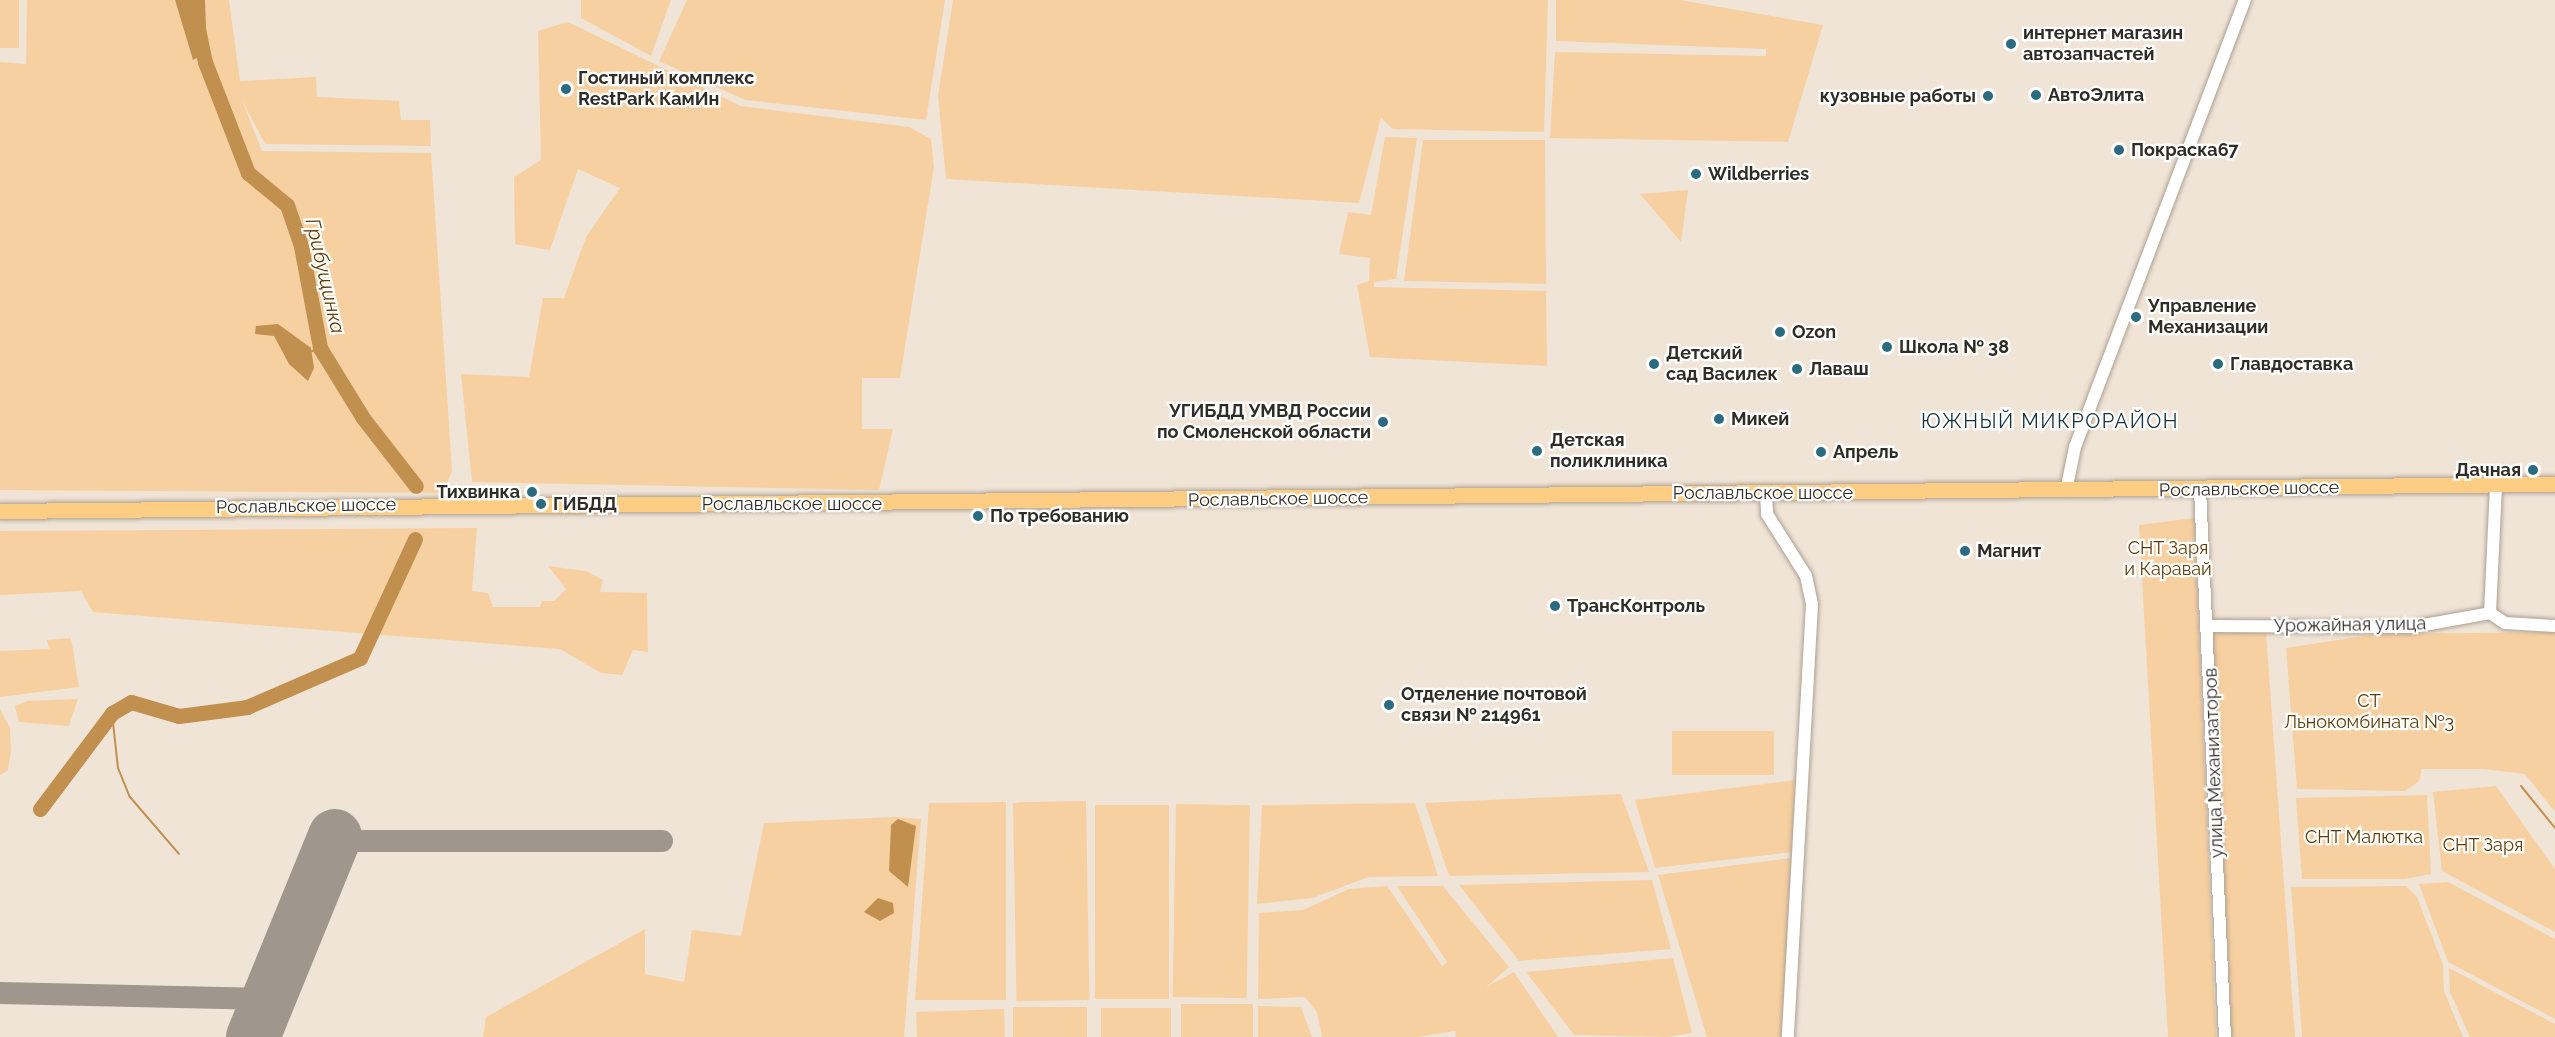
<!DOCTYPE html>
<html>
<head>
<meta charset="utf-8">
<style>
	body { margin:0 }
	#map { position:relative; width:2555px; height:1037px; overflow:hidden; background:#f0e4d6; font-family:Raleway,sans-serif }
	div>[style] { position:absolute }
	.green>* { inset:0; background:#f7d0a1; transform-origin:0 0 }
	.water>* { inset:0; background:#c18f4e }
	.stream>* { height:2px; margin:-1px; padding:0 1px; transform-origin:1px; border-radius:1px; background:#c18f4e }
	.river>* { height:15px; margin:-7.5px; padding:0 7.5px; transform-origin:7.5px; border-radius:7.5px; background:#c18f4e }
	.taxiway>* { height:22px; margin:-11px; padding:0 11px; transform-origin:11px; border-radius:11px; background:#a0978c }
	.runway>* { height:54px; margin:-27px; padding:0 27px; transform-origin:27px; border-radius:27px; background:#a0978c }
	.roads { filter:drop-shadow(0 0 2px #aca093) drop-shadow(0 0 2px #aca093) }
	.minor>* { height:12px; margin:-6px; padding:0 6px; transform-origin:6px; border-radius:6px; background:#fff }
	.major>* { height:15px; margin:-7.5px; padding:0 7.5px; transform-origin:7.5px; border-radius:7.5px; background:#fecd84 }
	.dots>* { width:16px; height:16px; translate:-50% -50%; box-sizing:border-box; border:3px solid #fff; border-radius:50% }
	span { translate:-50% -50%; white-space:nowrap; text-align:center; line-height:1.15; -webkit-text-stroke:4.5px #fff; paint-order:stroke }
	.poi-label { font-size:18px; color:#302c26; font-weight:700 }
	.left { translate:0 -50%; text-align:left }
	.right { translate:-100% -50%; text-align:right }
	.street-label { font-size:18px; color:#302c26 }
	.park-label { font-size:18px; color:#5e3c06 }
	.water-label { font-size:20px; color:#5e3c06; font-style:italic }
	.neighbourhood-label { font-size:20px; color:#15333d; letter-spacing:1.5px }
</style>
</head>
<body>
<div id="map">
	<div class="green">
		<div style="left:0;top:0;width:19px;height:48px"></div>
		<div style="clip-path:polygon(27px 0,175px 0,193px 60px,207px 53px,205px 0,229px 0,240px 81px,316px 77px,317px 97px,399px 101px,401px 120px,430px 120px,431px 146px,265px 144px,242px 100px,262px 151px,431px 153px,452px 471px,443px 493px,0 490px,0 62px,26px 64px)"></div>
		<div style="clip-path:polygon(581px 0,671px 0,651px 56px,581px 18px)"></div>
		<div style="clip-path:polygon(687px 0,945px 0,926px 120px,745px 100px,659px 61px)"></div>
		<div style="clip-path:polygon(953px 0,1548px 0,1544px 132px,1393px 129px,1381px 118px,1359px 203px,946px 179px,938px 96px)"></div>
		<div style="clip-path:polygon(1556px 0,1680px 0,1823px 25px,1788px 142px,1550px 138px,1555px 52px,1766px 56px,1766px 49px,1556px 41px)"></div>
		<div style="clip-path:polygon(568px 22px,741px 106px,909px 127px,931px 139px,934px 167px,900px 378px,862px 378px,862px 429px,893px 429px,879px 490px,472px 482px,461px 374px,529px 377px,543px 298px,564px 298px,586px 237px,620px 188px,578px 169px,550px 250px,515px 244px,514px 177px,541px 160px,538px 31px)"></div>
		<div style="clip-path:polygon(1385px 137px,1417px 138px,1396px 279px,1374px 282px,1374px 287px,1546px 291px,1547px 366px,1370px 357px,1357px 285px,1369px 281px,1370px 258px,1339px 254px,1348px 212px,1371px 215px)"></div>
		<div style="clip-path:polygon(1423px 140px,1545px 140px,1546px 284px,1404px 281px)"></div>
		<div style="clip-path:polygon(1688px 190px,1681px 242px,1640px 194px)"></div>
		<div style="clip-path:polygon(2194px 518px,2216px 1037px,2168px 1037px,2139px 525px)"></div>
		<div style="clip-path:polygon(477px 528px,472px 591px,488px 593px,493px 607px,540px 607px,542px 601px,554px 601px,566px 589px,548px 566px,586px 571px,603px 580px,600px 592px,647px 593px,648px 652px,633px 650px,622px 675px,601px 673px,560px 649px,93px 612px,81px 591px,0 595px,0 531px)"></div>
		<div style="clip-path:polygon(2207px 631px,2266px 632px,2295px 1037px,2226px 1037px)"></div>
		<div style="clip-path:polygon(2555px 632px,2555px 812px,2525px 774px,2484px 769px,2422px 769px,2419px 781px,2405px 791px,2297px 789px,2286px 648px,2377px 634px)"></div>
		<div style="clip-path:polygon(71px 638px,79px 687px,0 697px,0 651px,49px 649px,47px 640px)"></div>
		<div style="clip-path:polygon(78px 699px,69px 726px,19px 722px,15px 706px,27px 701px)"></div>
		<div style="clip-path:polygon(0 709px,10px 728px,11px 751px,8px 770px,0 775px)"></div>
		<div style="left:1774px;top:731px;width:44px;height:102px;rotate:90deg"></div>
		<div style="clip-path:polygon(1795px 780px,1792px 852px,1655px 868px,1635px 800px)"></div>
		<div style="clip-path:polygon(2496px 786px,2555px 869px,2555px 932px,2442px 871px,2433px 792px)"></div>
		<div style="clip-path:polygon(1621px 794px,1649px 872px,1449px 876px,1425px 803px)"></div>
		<div style="clip-path:polygon(2427px 795px,2431px 874px,2405px 879px,2302px 879px,2296px 798px)"></div>
		<div style="left:1086px;top:801px;width:199px;height:73px;rotate:89deg"></div>
		<div style="clip-path:polygon(1006px 802px,1006px 1000px,915px 1000px,929px 803px)"></div>
		<div style="clip-path:polygon(1415px 803px,1438px 876px,1369px 877px,1312px 898px,1257px 904px,1262px 805px)"></div>
		<div style="left:1176px;top:804px;width:74px;height:193px;rotate:1deg"></div>
		<div style="left:1095px;top:805px;width:74px;height:194px"></div>
		<div style="clip-path:polygon(893px 817px,921px 819px,904px 1037px,483px 1037px,486px 1017px,645px 929px,645px 974px,684px 982px,692px 930px,741px 936px,764px 823px)"></div>
		<div style="clip-path:polygon(1791px 858px,1782px 1037px,1707px 1037px,1658px 875px)"></div>
		<div style="clip-path:polygon(1652px 880px,1671px 949px,1519px 961px,1459px 885px)"></div>
		<div style="clip-path:polygon(2448px 882px,2555px 939px,2555px 1019px,2448px 962px,2419px 884px)"></div>
		<div style="clip-path:polygon(1387px 886px,1442px 966px,1447px 962px,1397px 886px,1443px 886px,1509px 967px,1486px 987px,1514px 972px,1558px 1037px,1456px 1037px,1455px 1031px,1417px 1037px,1322px 1037px,1317px 1012px,1305px 997px,1258px 999px,1259px 913px,1303px 910px,1349px 889px)"></div>
		<div style="clip-path:polygon(2406px 886px,2417px 897px,2443px 965px,2444px 991px,2463px 1037px,2302px 1037px,2291px 887px)"></div>
		<div style="clip-path:polygon(1673px 958px,1692px 1033px,1668px 1037px,1574px 1035px,1526px 972px)"></div>
		<div style="clip-path:polygon(2449px 968px,2555px 1024px,2555px 1037px,2470px 1037px,2450px 992px)"></div>
		<div style="left:1253px;top:1004px;width:33px;height:72px;rotate:90deg"></div>
		<div style="clip-path:polygon(1258px 1006px,1301px 1007px,1312px 1037px,1258px 1037px)"></div>
		<div style="left:1087px;top:1007px;width:30px;height:74px;rotate:90deg"></div>
		<div style="left:1171px;top:1008px;width:29px;height:70px;rotate:90deg"></div>
		<div style="left:1004px;top:1009px;width:28px;height:88px;rotate:88deg"></div>
	</div>
	<div class="water">
		<div style="clip-path:polygon(175px 0,205px 0,207px 53px,193px 60px)"></div>
		<div style="clip-path:polygon(278px 324px,311px 348px,314px 368px,308px 381px,289px 364px,274px 336px,255px 334px,256px 326px)"></div>
		<div style="clip-path:polygon(898px 819px,916px 826px,908px 887px,889px 871px,891px 825px)"></div>
		<div style="clip-path:polygon(878px 898px,893px 903px,894px 913px,880px 921px,864px 912px)"></div>
	</div>
	<div class="stream">
		<div style="left:310px;top:352px;width:11px;rotate:-22deg"></div>
		<div style="left:112px;top:713px;width:55px;rotate:83.8deg"></div>
		<div style="left:118px;top:768px;width:31px;rotate:68deg"></div>
		<div style="left:130px;top:797px;width:75px;rotate:49.3deg"></div>
		<div style="left:2521px;top:786px;width:54px;rotate:51deg"></div>
	</div>
	<div class="river">
		<div style="left:192px;top:0;width:63px;rotate:78.2deg"></div>
		<div style="left:205px;top:62px;width:119px;rotate:68.8deg"></div>
		<div style="left:248px;top:173px;width:50px;rotate:39.4deg"></div>
		<div style="left:287px;top:205px;width:43px;rotate:71.1deg"></div>
		<div style="left:301px;top:246px;width:104px;rotate:79.4deg"></div>
		<div style="left:320px;top:348px;width:82px;rotate:58.4deg"></div>
		<div style="left:363px;top:418px;width:86px;rotate:52.1deg"></div>
		<div style="left:40px;top:809px;width:120px;rotate:-53.1deg"></div>
		<div style="left:112px;top:713px;width:22px;rotate:-30deg"></div>
		<div style="left:131px;top:702px;width:50px;rotate:16.3deg"></div>
		<div style="left:179px;top:716px;width:69px;rotate:-7.5deg"></div>
		<div style="left:247px;top:707px;width:123px;rotate:-23.4deg"></div>
		<div style="left:360px;top:658px;width:131px;rotate:-65.2deg"></div>
	</div>
	<div class="taxiway">
		<div style="left:333px;top:841px;width:329px"></div>
		<div style="left:0;top:993px;width:269px;rotate:1.3deg"></div>
	</div>
	<div class="runway">
		<div style="left:253px;top:1037px;width:217px;rotate:-67.8deg"></div>
	</div>
	<div class="roads">
		<div class="minor">
			<div style="left:2200px;top:489px;width:549px;rotate:87.39deg"></div>
			<div style="left:2066px;top:491px;width:45px;rotate:-78.4deg"></div>
			<div style="left:2075px;top:447px;width:478px;rotate:-69.2deg"></div>
			<div style="left:1766px;top:493px;width:21px;rotate:87deg"></div>
			<div style="left:1767px;top:514px;width:73px;rotate:57.8deg"></div>
			<div style="left:1806px;top:576px;width:29px;rotate:78deg"></div>
			<div style="left:1812px;top:604px;width:434px;rotate:93.2deg"></div>
			<div style="left:2490px;top:613px;width:127px;rotate:-87.3deg"></div>
			<div style="left:2209px;top:626px;width:204px;rotate:0.3deg"></div>
			<div style="left:2413px;top:627px;width:78px;rotate:-10.3deg"></div>
			<div style="left:2490px;top:613px;width:18px;rotate:34deg"></div>
			<div style="left:2505px;top:623px;width:50px;rotate:3.4deg"></div>
		</div>
		<div class="major">
			<div style="left:0;top:511px;width:2555px;rotate:-0.61deg"></div>
		</div>
	</div>
	<div class="dots">
		<div style="left:2011px;top:44px;background:#2b6b7f"></div>
		<div style="left:566px;top:89px;background:#2b6b7f"></div>
		<div style="left:2036px;top:95px;background:#2b6b7f"></div>
		<div style="left:1988px;top:96px;background:#2b6b7f"></div>
		<div style="left:2119px;top:150px;background:#2b6b7f"></div>
		<div style="left:1696px;top:174px;background:#2b6b7f"></div>
		<div style="left:2136px;top:317px;background:#2b6b7f"></div>
		<div style="left:1780px;top:332px;background:#2b6b7f"></div>
		<div style="left:1887px;top:347px;background:#2b6b7f"></div>
		<div style="left:1654px;top:364px;background:#2b6b7f"></div>
		<div style="left:2218px;top:364px;background:#2b6b7f"></div>
		<div style="left:1797px;top:369px;background:#2b6b7f"></div>
		<div style="left:1719px;top:419px;background:#2b6b7f"></div>
		<div style="left:1383px;top:422px;background:#2b6b7f"></div>
		<div style="left:1537px;top:451px;background:#2b6b7f"></div>
		<div style="left:1821px;top:452px;background:#2b6b7f"></div>
		<div style="left:2533px;top:470px;background:#2b6b7f"></div>
		<div style="left:532px;top:492px;background:#2b6b7f"></div>
		<div style="left:541px;top:504px;background:#2b6b7f"></div>
		<div style="left:978px;top:516px;background:#2b6b7f"></div>
		<div style="left:1965px;top:551px;background:#2b6b7f"></div>
		<div style="left:1555px;top:606px;background:#2b6b7f"></div>
		<div style="left:1389px;top:705px;background:#2b6b7f"></div>
	</div>
	<div class="poi-label">
		<span class="left" style="left:2023px;top:44px">интернет магазин<br>автозапчастей</span>
		<span class="left" style="left:578px;top:89px">Гостиный комплекс<br>RestPark КамИн</span>
		<span class="left" style="left:2048px;top:95px">АвтоЭлита</span>
		<span class="right" style="left:1976px;top:96px">кузовные работы</span>
		<span class="left" style="left:2131px;top:150px">Покраска67</span>
		<span class="left" style="left:1708px;top:174px">Wildberries</span>
		<span class="left" style="left:2148px;top:317px">Управление<br>Механизации</span>
		<span class="left" style="left:1792px;top:332px">Ozon</span>
		<span class="left" style="left:1899px;top:347px">Школа № 38</span>
		<span class="left" style="left:1666px;top:364px">Детский<br>сад Василек</span>
		<span class="left" style="left:2230px;top:364px">Главдоставка</span>
		<span class="left" style="left:1809px;top:369px">Лаваш</span>
		<span class="right" style="left:1371px;top:422px">УГИБДД УМВД России<br>по Смоленской области</span>
		<span class="left" style="left:1731px;top:419px">Микей</span>
		<span class="left" style="left:1550px;top:451px">Детская<br>поликлиника</span>
		<span class="left" style="left:1833px;top:452px">Апрель</span>
		<span class="right" style="left:2521px;top:470px">Дачная</span>
		<span class="right" style="left:520px;top:492px">Тихвинка</span>
		<span class="left" style="left:553px;top:504px">ГИБДД</span>
		<span class="left" style="left:990px;top:516px">По требованию</span>
		<span class="left" style="left:1977px;top:551px">Магнит</span>
		<span class="left" style="left:1567px;top:606px">ТрансКонтроль</span>
		<span class="left" style="left:1401px;top:705px">Отделение почтовой<br>связи № 214961</span>
	</div>
	<div class="street-label">
		<span style="left:2249px;top:489px;rotate:-1deg">Рославльское шоссе</span>
		<span style="left:1763px;top:493px">Рославльское шоссе</span>
		<span style="left:1278px;top:499px;rotate:-1deg">Рославльское шоссе</span>
		<span style="left:792px;top:504px">Рославльское шоссе</span>
		<span style="left:306px;top:506px;rotate:-1deg">Рославльское шоссе</span>
		<span style="left:2350px;top:625px;rotate:-1deg">Урожайная улица</span>
		<span style="left:2214px;top:763px;rotate:-92deg">улица Механизаторов</span>
	</div>
	<div class="park-label">
		<span style="left:2168px;top:559px">СНТ Заря<br>и Каравай</span>
		<span style="left:2369px;top:712px">СТ<br>Льнокомбината №3</span>
		<span style="left:2364px;top:837px">СНТ Малютка</span>
		<span style="left:2483px;top:845px">СНТ Заря</span>
	</div>
	<div class="water-label">
		<span style="left:325px;top:276px;rotate:77deg">Грибущинка</span>
	</div>
	<div class="neighbourhood-label">
		<span style="left:2050px;top:421px">ЮЖНЫЙ МИКРОРАЙОН</span>
	</div>
</div>
</body>
</html>
